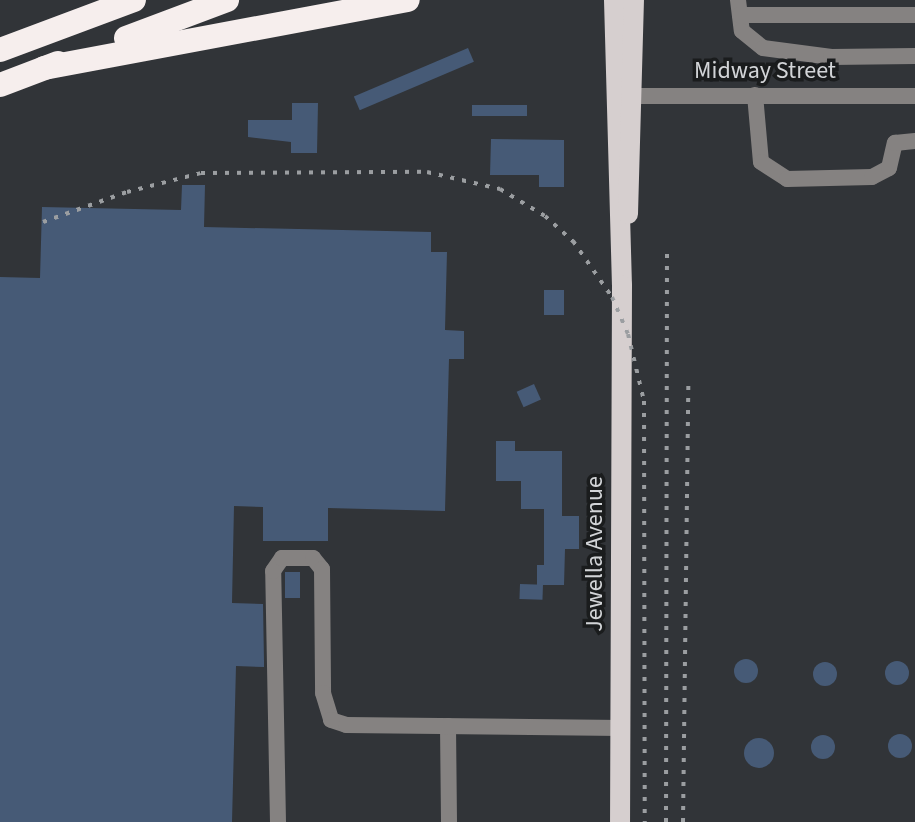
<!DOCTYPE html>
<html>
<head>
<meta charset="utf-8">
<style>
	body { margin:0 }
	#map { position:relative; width:915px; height:822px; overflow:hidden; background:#313438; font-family:"Source Sans 3",sans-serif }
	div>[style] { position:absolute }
	.building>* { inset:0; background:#465a76; transform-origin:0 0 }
	.round { border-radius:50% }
	.minor>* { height:16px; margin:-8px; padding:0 8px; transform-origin:8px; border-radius:8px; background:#858281 }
	.major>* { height:20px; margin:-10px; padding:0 10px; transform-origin:10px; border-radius:10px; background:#d6cfcf }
	.highway>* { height:24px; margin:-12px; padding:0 12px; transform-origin:12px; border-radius:12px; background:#f6eeed }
	.rail>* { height:4px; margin-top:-2px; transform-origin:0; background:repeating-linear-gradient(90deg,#9b9ea1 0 4px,transparent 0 12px) }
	span { translate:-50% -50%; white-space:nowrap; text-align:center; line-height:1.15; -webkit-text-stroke:7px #1a1c1d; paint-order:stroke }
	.street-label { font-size:24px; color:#d2d4d7 }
</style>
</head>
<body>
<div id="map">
	<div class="building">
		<div style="left:468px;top:48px;width:15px;height:124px;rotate:67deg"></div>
		<div style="clip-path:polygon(292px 103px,318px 103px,317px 153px,291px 153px,291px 142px,248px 137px,248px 120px,292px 120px)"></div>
		<div style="left:472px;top:105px;width:55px;height:11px"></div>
		<div style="clip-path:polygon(491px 139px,564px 140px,564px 187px,539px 187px,539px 175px,490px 175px)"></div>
		<div style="clip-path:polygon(182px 185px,205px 185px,204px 227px,431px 232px,431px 252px,447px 252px,445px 330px,464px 331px,464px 359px,449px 359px,445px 511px,328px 508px,328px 541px,263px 541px,263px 507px,234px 506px,232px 603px,263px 604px,264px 662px,264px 667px,236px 666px,232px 822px,0 822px,0 277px,40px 278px,42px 207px,181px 210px)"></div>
		<div style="left:544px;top:290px;width:20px;height:25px"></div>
		<div style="left:534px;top:384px;width:17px;height:19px;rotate:66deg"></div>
		<div style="clip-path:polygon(496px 441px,515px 441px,515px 451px,562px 451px,562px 516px,579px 516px,579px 549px,565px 549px,564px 585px,537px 585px,537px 565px,544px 565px,544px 509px,521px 509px,521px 481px,496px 481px)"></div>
		<div style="left:285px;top:572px;width:15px;height:26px"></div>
		<div style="left:520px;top:584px;width:23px;height:15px;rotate:2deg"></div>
		<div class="round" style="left:734px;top:659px;width:24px;height:24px"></div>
		<div class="round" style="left:885px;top:661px;width:24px;height:24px"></div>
		<div class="round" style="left:813px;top:662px;width:24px;height:24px"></div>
		<div class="round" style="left:888px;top:734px;width:24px;height:24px"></div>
		<div class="round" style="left:811px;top:735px;width:24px;height:24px"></div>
		<div class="round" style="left:744px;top:738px;width:30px;height:30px"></div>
	</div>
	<div class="minor">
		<div style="left:738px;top:0;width:31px;rotate:83deg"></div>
		<div style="left:742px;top:31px;width:27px;rotate:39deg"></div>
		<div style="left:763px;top:48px;width:69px;rotate:7.5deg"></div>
		<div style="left:831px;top:57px;width:84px;rotate:-0.7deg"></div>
		<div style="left:740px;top:15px;width:175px"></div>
		<div style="left:755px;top:95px;width:67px;rotate:84.9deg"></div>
		<div style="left:761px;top:162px;width:31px;rotate:33deg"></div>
		<div style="left:787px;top:179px;width:85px;rotate:-1.3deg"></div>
		<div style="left:872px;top:177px;width:19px;rotate:-28deg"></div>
		<div style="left:889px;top:168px;width:26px;rotate:-77deg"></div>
		<div style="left:895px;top:143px;width:20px;rotate:-6deg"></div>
		<div style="left:621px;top:96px;width:294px"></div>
		<div style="left:448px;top:726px;width:96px;rotate:89.4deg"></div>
		<div style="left:278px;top:822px;width:251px;rotate:-91.1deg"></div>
		<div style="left:273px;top:571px;width:16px;rotate:-55deg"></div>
		<div style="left:282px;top:558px;width:31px"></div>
		<div style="left:313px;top:558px;width:14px;rotate:51deg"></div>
		<div style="left:322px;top:569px;width:124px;rotate:89.5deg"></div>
		<div style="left:323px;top:693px;width:28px;rotate:73deg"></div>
		<div style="left:331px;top:720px;width:16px;rotate:18deg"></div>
		<div style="left:346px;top:725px;width:275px;rotate:0.6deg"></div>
	</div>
	<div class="major">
		<div style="left:614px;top:0;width:285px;rotate:88.4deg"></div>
		<div style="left:622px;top:285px;width:537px;rotate:90.21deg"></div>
		<div style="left:628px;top:214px;width:214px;rotate:-88.4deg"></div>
	</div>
	<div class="highway">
		<div style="left:126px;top:38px;width:108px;rotate:-20.6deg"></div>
		<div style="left:0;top:50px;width:143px;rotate:-20.5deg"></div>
		<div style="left:44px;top:68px;width:370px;rotate:-10.6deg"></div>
		<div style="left:0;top:85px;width:62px;rotate:-20.8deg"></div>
	</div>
	<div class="rail">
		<div style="left:43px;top:222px;width:89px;rotate:-19.7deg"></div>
		<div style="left:127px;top:192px;width:76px;rotate:-14.4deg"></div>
		<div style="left:201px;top:173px;width:226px;rotate:-0.3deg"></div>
		<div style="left:427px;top:172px;width:75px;rotate:13.1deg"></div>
		<div style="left:500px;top:189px;width:52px;rotate:31deg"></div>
		<div style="left:545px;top:216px;width:38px;rotate:42deg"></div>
		<div style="left:573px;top:241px;width:68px;rotate:55.1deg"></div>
		<div style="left:612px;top:297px;width:40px;rotate:66.6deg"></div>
		<div style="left:628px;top:334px;width:69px;rotate:76.6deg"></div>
		<div style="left:644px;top:401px;width:421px;rotate:89.9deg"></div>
		<div style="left:666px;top:822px;width:569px;rotate:-89.9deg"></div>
		<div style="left:683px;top:822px;width:438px;rotate:-89.3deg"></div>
	</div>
	<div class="street-label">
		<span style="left:765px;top:71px">Midway Street</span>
		<span style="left:595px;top:554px;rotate:-90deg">Jewella Avenue</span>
	</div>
</div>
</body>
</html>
